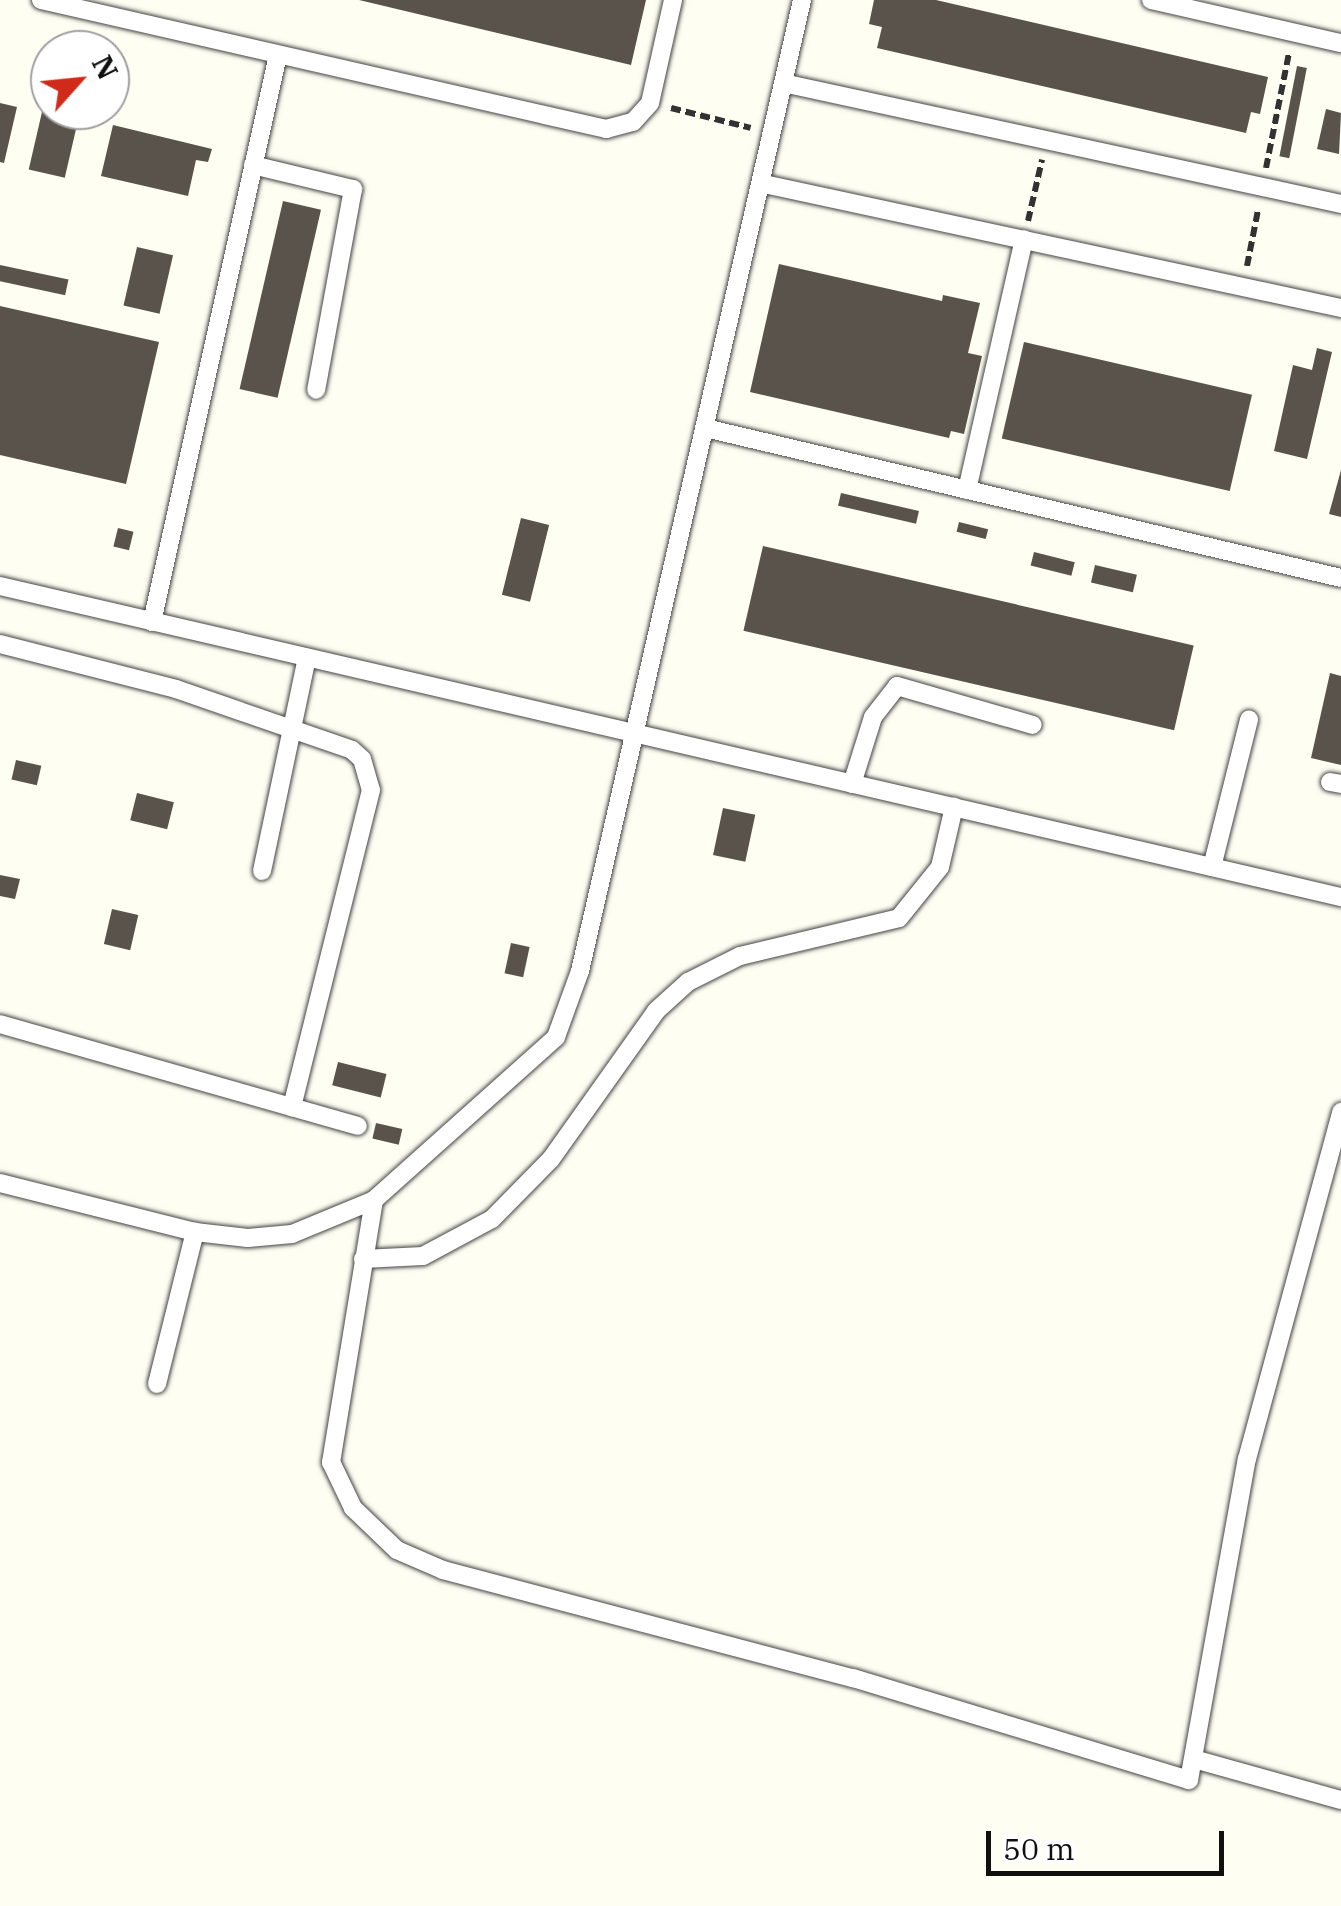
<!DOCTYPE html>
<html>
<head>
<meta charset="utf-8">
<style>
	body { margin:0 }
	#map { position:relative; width:1341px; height:1906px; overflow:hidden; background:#fffef3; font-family:"IBM Plex Serif",serif }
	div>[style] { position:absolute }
	.building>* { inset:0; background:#5a534b; transform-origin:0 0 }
	.path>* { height:6px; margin-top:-3px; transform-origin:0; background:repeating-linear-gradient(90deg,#323232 0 10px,transparent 0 15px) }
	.roads { filter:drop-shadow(0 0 2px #434343) drop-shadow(0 0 2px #434343) }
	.service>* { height:18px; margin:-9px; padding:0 9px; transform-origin:9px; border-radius:9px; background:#fff }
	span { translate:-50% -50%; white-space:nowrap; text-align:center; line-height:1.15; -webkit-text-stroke:10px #fff; paint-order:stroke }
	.north { position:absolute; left:30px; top:30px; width:100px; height:100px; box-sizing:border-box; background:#fff; border:2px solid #9f9f9f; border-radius:50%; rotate:63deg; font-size:28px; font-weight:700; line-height:40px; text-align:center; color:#101010 }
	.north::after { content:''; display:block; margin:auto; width:35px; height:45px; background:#d02b18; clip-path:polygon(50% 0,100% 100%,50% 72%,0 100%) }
	.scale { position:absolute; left:986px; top:1831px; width:238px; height:45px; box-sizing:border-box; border:5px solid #101010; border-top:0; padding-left:12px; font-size:30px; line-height:35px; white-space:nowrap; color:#101010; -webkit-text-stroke:8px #fff; paint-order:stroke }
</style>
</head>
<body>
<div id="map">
	<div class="building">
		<div style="clip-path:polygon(359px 0,646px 0,631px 65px)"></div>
		<div style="clip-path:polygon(874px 0,936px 0,1268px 77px,1260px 114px,1251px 112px,1246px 133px,877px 48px,882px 27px,869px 24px)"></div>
		<div style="left:1297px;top:66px;width:10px;height:92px;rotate:11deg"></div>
		<div style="clip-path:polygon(0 103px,17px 107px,4px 163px,0 162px)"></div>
		<div style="clip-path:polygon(1326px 109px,1341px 113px,1339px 154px,1317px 149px)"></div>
		<div style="left:42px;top:112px;width:37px;height:59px;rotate:13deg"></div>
		<div style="clip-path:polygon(113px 125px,212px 149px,208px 162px,196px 160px,188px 196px,101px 176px)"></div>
		<div style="left:283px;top:201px;width:39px;height:193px;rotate:13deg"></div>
		<div style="left:137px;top:247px;width:37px;height:60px;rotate:13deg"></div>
		<div style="clip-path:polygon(779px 264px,942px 301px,943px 295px,980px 303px,968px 353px,982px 356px,964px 434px,951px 431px,949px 438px,750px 392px)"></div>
		<div style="left:0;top:265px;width:70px;height:16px;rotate:12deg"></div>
		<div style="clip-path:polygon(0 306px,159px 342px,126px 484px,0 455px)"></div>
		<div style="left:1024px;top:342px;width:234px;height:99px;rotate:13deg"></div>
		<div style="clip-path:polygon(1317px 348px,1332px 352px,1307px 459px,1274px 451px,1293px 365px,1312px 370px)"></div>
		<div style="clip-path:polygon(1341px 470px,1341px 517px,1329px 514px)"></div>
		<div style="left:841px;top:493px;width:80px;height:13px;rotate:13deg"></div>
		<div style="left:521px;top:518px;width:29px;height:79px;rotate:14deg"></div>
		<div style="left:959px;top:522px;width:30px;height:10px;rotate:14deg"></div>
		<div style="left:118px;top:528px;width:16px;height:19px;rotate:14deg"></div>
		<div style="left:763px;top:546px;width:442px;height:87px;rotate:13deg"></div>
		<div style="left:1034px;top:552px;width:42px;height:14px;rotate:14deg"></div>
		<div style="left:1095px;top:565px;width:43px;height:18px;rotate:13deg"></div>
		<div style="clip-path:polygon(1330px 673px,1341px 676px,1341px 765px,1311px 758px)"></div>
		<div style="left:16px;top:760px;width:26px;height:20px;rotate:13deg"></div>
		<div style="left:137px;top:793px;width:38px;height:28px;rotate:14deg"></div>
		<div style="left:723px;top:808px;width:33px;height:48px;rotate:12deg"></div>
		<div style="clip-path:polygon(0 875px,20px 879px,15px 899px,0 896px)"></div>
		<div style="left:112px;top:909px;width:27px;height:36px;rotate:13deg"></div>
		<div style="left:511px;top:943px;width:19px;height:31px;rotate:12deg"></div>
		<div style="left:338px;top:1062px;width:50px;height:24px;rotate:14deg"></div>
		<div style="left:376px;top:1123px;width:27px;height:16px;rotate:13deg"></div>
	</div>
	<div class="path">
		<div style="left:671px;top:108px;width:82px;rotate:14deg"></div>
		<div style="left:1266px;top:168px;width:117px;rotate:-78.7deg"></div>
		<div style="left:1028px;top:221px;width:63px;rotate:-77.1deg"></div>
		<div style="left:1247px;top:266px;width:57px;rotate:-78.9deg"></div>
	</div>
	<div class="roads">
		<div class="service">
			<div style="left:41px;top:0;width:580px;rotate:12.86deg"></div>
			<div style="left:606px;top:129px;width:28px;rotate:-15deg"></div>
			<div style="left:633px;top:122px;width:25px;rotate:-48deg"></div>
			<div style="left:650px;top:103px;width:106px;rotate:-77.4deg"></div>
			<div style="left:1151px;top:0;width:195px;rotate:12.8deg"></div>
			<div style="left:783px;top:83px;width:571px;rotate:12.23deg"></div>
			<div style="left:253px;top:165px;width:103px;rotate:13.5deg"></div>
			<div style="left:353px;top:189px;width:204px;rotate:100.4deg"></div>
			<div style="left:764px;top:184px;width:590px;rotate:12.13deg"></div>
			<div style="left:705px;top:428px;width:653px;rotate:13.27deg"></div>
			<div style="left:967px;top:490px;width:257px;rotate:-77.2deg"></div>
			<div style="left:0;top:586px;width:1377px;rotate:13.06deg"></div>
			<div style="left:152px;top:622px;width:581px;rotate:-77.47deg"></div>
			<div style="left:0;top:644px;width:182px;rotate:14.3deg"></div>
			<div style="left:176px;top:689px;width:186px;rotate:19.1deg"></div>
			<div style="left:352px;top:750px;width:13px;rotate:42deg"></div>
			<div style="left:362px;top:759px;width:32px;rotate:74deg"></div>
			<div style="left:371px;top:790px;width:327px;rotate:104deg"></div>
			<div style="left:1330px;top:782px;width:11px;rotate:10deg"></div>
			<div style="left:852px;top:784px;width:70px;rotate:-72.6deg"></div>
			<div style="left:873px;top:717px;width:39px;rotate:-52deg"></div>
			<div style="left:897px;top:686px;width:141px;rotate:16deg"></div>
			<div style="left:1212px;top:867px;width:152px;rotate:-75.9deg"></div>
			<div style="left:262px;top:871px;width:218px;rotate:-78.1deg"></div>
			<div style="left:0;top:1024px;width:372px;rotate:15.9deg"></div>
			<div style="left:0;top:1183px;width:201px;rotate:14.1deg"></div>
			<div style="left:195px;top:1232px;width:53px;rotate:6.5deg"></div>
			<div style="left:248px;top:1238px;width:44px;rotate:-5.2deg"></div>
			<div style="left:292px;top:1234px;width:89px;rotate:-22.5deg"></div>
			<div style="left:374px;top:1200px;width:244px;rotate:-41.8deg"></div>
			<div style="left:556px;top:1037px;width:70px;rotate:-70deg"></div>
			<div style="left:580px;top:971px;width:996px;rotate:-77.12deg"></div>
			<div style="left:374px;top:1200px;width:266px;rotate:99.3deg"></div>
			<div style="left:331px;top:1462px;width:51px;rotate:64.4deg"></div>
			<div style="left:353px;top:1508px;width:61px;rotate:43.7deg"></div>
			<div style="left:397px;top:1550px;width:50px;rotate:23.5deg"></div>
			<div style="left:443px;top:1570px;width:424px;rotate:14.8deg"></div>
			<div style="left:853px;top:1678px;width:351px;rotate:16.9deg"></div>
			<div style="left:1189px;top:1780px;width:326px;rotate:-79.8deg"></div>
			<div style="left:1247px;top:1459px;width:360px;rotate:-74.8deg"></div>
			<div style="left:363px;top:1259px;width:60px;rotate:-2.9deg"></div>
			<div style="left:423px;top:1256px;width:78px;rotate:-28.2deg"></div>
			<div style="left:492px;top:1219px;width:84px;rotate:-45.5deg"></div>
			<div style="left:551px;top:1159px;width:181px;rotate:-54.6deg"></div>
			<div style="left:656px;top:1011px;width:43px;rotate:-42.2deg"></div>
			<div style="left:688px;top:982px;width:58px;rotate:-26.6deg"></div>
			<div style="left:740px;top:956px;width:163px;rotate:-13.4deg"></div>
			<div style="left:899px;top:918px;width:65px;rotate:-51.2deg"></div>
			<div style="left:940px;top:867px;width:62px;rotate:-76.9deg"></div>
			<div style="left:157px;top:1384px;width:157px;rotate:-76deg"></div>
			<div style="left:1194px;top:1759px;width:153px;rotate:15.6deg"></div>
		</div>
	</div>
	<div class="north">N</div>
	<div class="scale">50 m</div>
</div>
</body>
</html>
